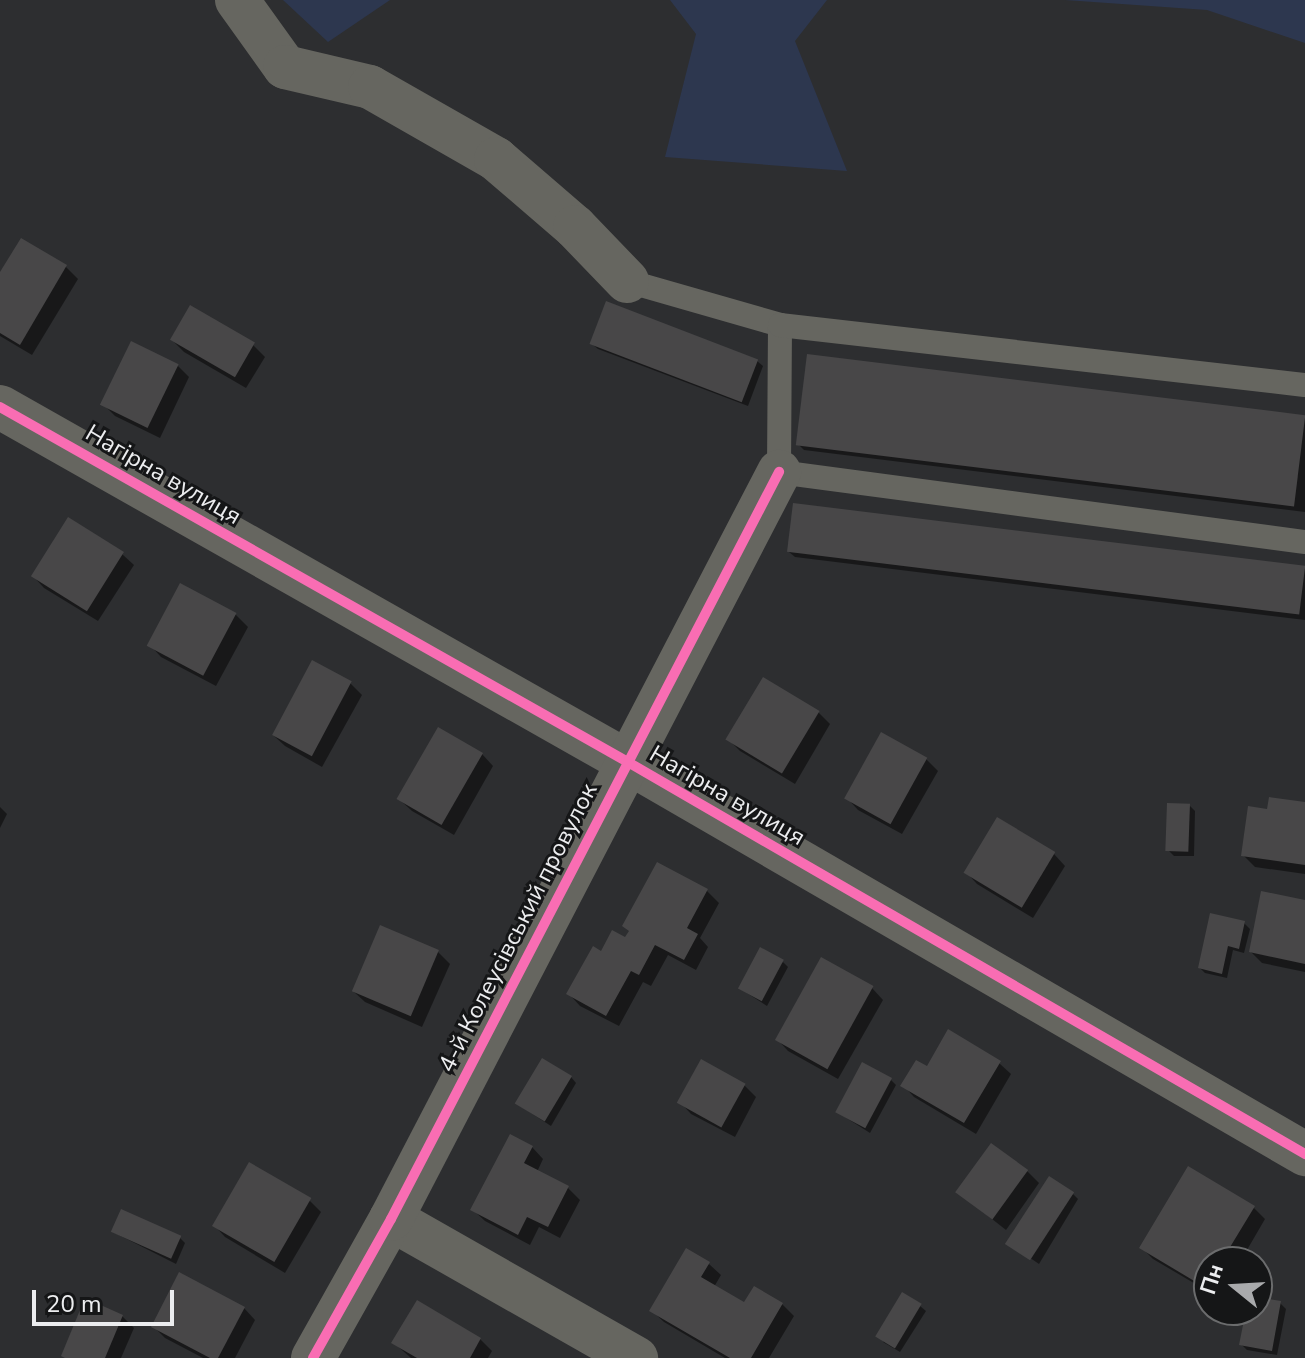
<!DOCTYPE html>
<html>
<head>
<meta charset="utf-8">
<style>
	body { margin:0 }
	#map { position:relative; width:1305px; height:1358px; overflow:hidden; background:#2d2e30; font-family:"Nunito Sans",sans-serif }
	div>[style] { position:absolute }
	.green>* { inset:0; background:#2d374f }
	.shadow>* { inset:0; background:#0007 }
	.building>* { inset:0; background:#484748; transform-origin:0 0 }
	.lane>* { height:24px; margin:-12px; padding:0 12px; transform-origin:12px; border-radius:12px; background:#666660 }
	.street>* { height:44px; margin:-22px; padding:0 22px; transform-origin:22px; border-radius:22px; background:#666660 }
	.cycleway>* { height:10px; margin:-5px; padding:0 5px; transform-origin:5px; border-radius:5px; background:#f96db3 }
	span { translate:-50% -50%; white-space:nowrap; text-align:center; line-height:1.15; -webkit-text-stroke:6px #151617; paint-order:stroke }
	.street-label { font-size:24px; color:#ecedef }
	.north { position:absolute; left:1193px; top:1246px; width:80px; height:80px; box-sizing:border-box; background:#151617; border:2px solid #6b6c6d; border-radius:50%; rotate:288deg; font-size:22px; font-weight:700; line-height:32px; text-align:center; color:#ecedef }
	.north::after { content:''; display:block; margin:auto; width:28px; height:36px; background:#a9aaac; clip-path:polygon(50% 0,100% 100%,50% 72%,0 100%) }
	.scale { position:absolute; left:32px; top:1290px; width:142px; height:36px; box-sizing:border-box; border:4px solid #ecedef; border-top:0; padding-left:10px; font-size:24px; line-height:28px; white-space:nowrap; color:#ecedef; -webkit-text-stroke:6px #151617; paint-order:stroke }
</style>
</head>
<body>
<div id="map">
	<div class="green">
		<div style="clip-path:polygon(283px 0,390px 0,328px 42px)"></div>
		<div style="clip-path:polygon(670px 0,827px 0,795px 41px,847px 171px,665px 157px,696px 34px)"></div>
		<div style="clip-path:polygon(1065px 0,1305px 0,1305px 43px,1207px 10px)"></div>
	</div>
	<div class="shadow">
		<div style="clip-path:polygon(21px 240px,66px 267px,78px 279px,32px 355px,0 336px,0 276px)"></div>
		<div style="clip-path:polygon(607px 304px,757px 361px,763px 366px,748px 406px,598px 349px,592px 344px)"></div>
		<div style="clip-path:polygon(172px 340px,253px 345px,265px 357px,246px 388px,184px 352px)"></div>
		<div style="clip-path:polygon(178px 366px,189px 377px,160px 438px,115px 416px,103px 404px)"></div>
		<div style="clip-path:polygon(1305px 418px,1305px 512px,804px 450px,798px 444px)"></div>
		<div style="clip-path:polygon(789px 552px,1305px 569px,1305px 620px,795px 557px)"></div>
		<div style="clip-path:polygon(122px 554px,134px 565px,98px 621px,44px 588px,33px 576px)"></div>
		<div style="clip-path:polygon(181px 586px,236px 615px,248px 627px,216px 686px,161px 657px,150px 645px)"></div>
		<div style="clip-path:polygon(350px 683px,362px 695px,322px 767px,285px 746px,273px 735px)"></div>
		<div style="clip-path:polygon(818px 712px,830px 724px,795px 784px,740px 751px,729px 740px)"></div>
		<div style="clip-path:polygon(482px 754px,493px 766px,454px 835px,412px 811px,400px 800px)"></div>
		<div style="clip-path:polygon(926px 759px,938px 771px,902px 834px,858px 810px,847px 798px)"></div>
		<div style="clip-path:polygon(1305px 804px,1305px 874px,1255px 867px,1243px 855px,1269px 811px)"></div>
		<div style="clip-path:polygon(1190px 806px,1195px 811px,1194px 856px,1174px 856px,1168px 850px)"></div>
		<div style="clip-path:polygon(0 807px,7px 814px,0 828px)"></div>
		<div style="clip-path:polygon(997px 820px,1054px 854px,1065px 866px,1033px 918px,977px 884px,966px 872px)"></div>
		<div style="clip-path:polygon(658px 864px,707px 891px,719px 903px,700px 938px,708px 947px,696px 970px,668px 955px,651px 986px,643px 982px,619px 1026px,580px 1006px,569px 994px,602px 953px,626px 940px)"></div>
		<div style="clip-path:polygon(1305px 902px,1305px 972px,1262px 963px,1251px 952px)"></div>
		<div style="clip-path:polygon(1244px 923px,1250px 929px,1244px 953px,1233px 950px,1227px 978px,1205px 973px,1200px 968px)"></div>
		<div style="clip-path:polygon(381px 927px,438px 952px,450px 964px,422px 1027px,365px 1002px,353px 991px)"></div>
		<div style="clip-path:polygon(783px 962px,788px 967px,767px 1006px,739px 988px)"></div>
		<div style="clip-path:polygon(872px 988px,883px 1000px,838px 1079px,788px 1051px,777px 1039px)"></div>
		<div style="clip-path:polygon(999px 1063px,1011px 1074px,976px 1134px,914px 1097px,903px 1085px)"></div>
		<div style="clip-path:polygon(571px 1077px,576px 1083px,551px 1126px,517px 1104px)"></div>
		<div style="clip-path:polygon(891px 1080px,896px 1085px,870px 1133px,837px 1112px)"></div>
		<div style="clip-path:polygon(744px 1085px,756px 1097px,735px 1137px,691px 1114px,680px 1102px)"></div>
		<div style="clip-path:polygon(532px 1147px,543px 1159px,537px 1172px,568px 1188px,580px 1200px,560px 1238px,539px 1227px,530px 1245px,485px 1221px,473px 1210px)"></div>
		<div style="clip-path:polygon(1027px 1171px,1039px 1183px,1006px 1230px,959px 1193px)"></div>
		<div style="clip-path:polygon(1073px 1194px,1078px 1199px,1039px 1264px,1010px 1244px)"></div>
		<div style="clip-path:polygon(309px 1200px,321px 1212px,285px 1273px,225px 1237px,214px 1225px)"></div>
		<div style="clip-path:polygon(1254px 1208px,1265px 1219px,1240px 1262px,1209px 1262px,1209px 1292px,1153px 1259px,1142px 1248px)"></div>
		<div style="clip-path:polygon(113px 1232px,180px 1238px,185px 1243px,176px 1264px)"></div>
		<div style="clip-path:polygon(709px 1264px,721px 1275px,714px 1287px,745px 1305px,782px 1304px,794px 1316px,769px 1358px,725px 1358px,664px 1322px,652px 1311px)"></div>
		<div style="clip-path:polygon(1257px 1299px,1280px 1303px,1286px 1309px,1277px 1355px,1247px 1350px,1241px 1344px,1248px 1310px,1257px 1310px)"></div>
		<div style="clip-path:polygon(920px 1306px,926px 1311px,900px 1352px,883px 1342px)"></div>
		<div style="clip-path:polygon(244px 1308px,255px 1320px,235px 1358px,203px 1358px,165px 1338px,153px 1326px)"></div>
		<div style="clip-path:polygon(122px 1316px,134px 1328px,121px 1358px,66px 1358px)"></div>
		<div style="clip-path:polygon(480px 1339px,492px 1351px,488px 1358px,411px 1358px,394px 1343px)"></div>
	</div>
	<div class="building">
		<div style="clip-path:polygon(21px 238px,67px 265px,20px 345px,0 333px,0 272px)"></div>
		<div style="left:606px;top:301px;width:163px;height:46px;rotate:21deg"></div>
		<div style="left:190px;top:305px;width:75px;height:40px;rotate:30deg"></div>
		<div style="left:131px;top:341px;width:53px;height:71px;rotate:26deg"></div>
		<div style="left:807px;top:354px;width:502px;height:92px;rotate:7deg"></div>
		<div style="left:793px;top:503px;width:516px;height:49px;rotate:7deg"></div>
		<div style="left:68px;top:517px;width:66px;height:70px;rotate:32deg"></div>
		<div style="left:180px;top:583px;width:64px;height:71px;rotate:28deg"></div>
		<div style="left:312px;top:660px;width:45px;height:85px;rotate:28deg"></div>
		<div style="left:763px;top:677px;width:66px;height:73px;rotate:31deg"></div>
		<div style="left:438px;top:727px;width:52px;height:83px;rotate:30deg"></div>
		<div style="left:881px;top:732px;width:53px;height:76px;rotate:29deg"></div>
		<div style="clip-path:polygon(1269px 797px,1305px 802px,1305px 865px,1241px 856px,1248px 806px,1267px 809px)"></div>
		<div style="left:1167px;top:803px;width:23px;height:48px;rotate:2deg"></div>
		<div style="left:997px;top:817px;width:68px;height:65px;rotate:31deg"></div>
		<div style="clip-path:polygon(657px 862px,708px 889px,687px 928px,698px 934px,684px 960px,655px 945px,639px 975px,631px 971px,606px 1016px,566px 994px,593px 946px,601px 951px,612px 930px,625px 937px,629px 931px,622px 926px)"></div>
		<div style="clip-path:polygon(1261px 891px,1305px 900px,1305px 964px,1249px 952px)"></div>
		<div style="clip-path:polygon(1210px 913px,1245px 921px,1239px 949px,1228px 946px,1222px 974px,1198px 968px)"></div>
		<div style="left:380px;top:925px;width:64px;height:72px;rotate:23deg"></div>
		<div style="left:760px;top:947px;width:27px;height:47px;rotate:28deg"></div>
		<div style="left:821px;top:957px;width:60px;height:95px;rotate:29deg"></div>
		<div style="clip-path:polygon(948px 1029px,1001px 1061px,964px 1123px,900px 1086px,916px 1060px,927px 1066px)"></div>
		<div style="left:542px;top:1058px;width:35px;height:53px;rotate:31deg"></div>
		<div style="left:701px;top:1059px;width:51px;height:50px;rotate:29deg"></div>
		<div style="left:862px;top:1062px;width:34px;height:57px;rotate:28deg"></div>
		<div style="clip-path:polygon(510px 1134px,533px 1146px,524px 1163px,569px 1186px,548px 1227px,527px 1217px,518px 1235px,470px 1210px)"></div>
		<div style="left:991px;top:1143px;width:46px;height:61px;rotate:36deg"></div>
		<div style="left:249px;top:1162px;width:72px;height:74px;rotate:30deg"></div>
		<div style="clip-path:polygon(1188px 1166px,1255px 1206px,1221px 1262px,1209px 1262px,1206px 1288px,1139px 1248px)"></div>
		<div style="left:1049px;top:1176px;width:30px;height:81px;rotate:33deg"></div>
		<div style="left:121px;top:1209px;width:66px;height:25px;rotate:24deg"></div>
		<div style="clip-path:polygon(686px 1248px,710px 1262px,701px 1277px,744px 1302px,754px 1286px,783px 1303px,751px 1358px,730px 1358px,649px 1311px)"></div>
		<div style="clip-path:polygon(179px 1272px,245px 1307px,218px 1358px,210px 1358px,151px 1327px)"></div>
		<div style="left:902px;top:1292px;width:23px;height:52px;rotate:31deg"></div>
		<div style="clip-path:polygon(1257px 1297px,1281px 1301px,1272px 1351px,1239px 1345px,1246px 1310px,1257px 1310px)"></div>
		<div style="clip-path:polygon(85px 1298px,123px 1315px,105px 1358px,65px 1358px,61px 1356px)"></div>
		<div style="clip-path:polygon(417px 1300px,481px 1338px,470px 1358px,417px 1358px,391px 1343px)"></div>
	</div>
	<div class="lane">
		<div style="left:627px;top:281px;width:159px;rotate:16deg"></div>
		<div style="left:780px;top:325px;width:147px;rotate:90.4deg"></div>
		<div style="left:779px;top:472px;width:531px;rotate:7.58deg"></div>
		<div style="left:780px;top:325px;width:528px;rotate:6.52deg"></div>
	</div>
	<div class="street">
		<div style="left:237px;top:0;width:82px;rotate:54.4deg"></div>
		<div style="left:285px;top:67px;width:87px;rotate:13.2deg"></div>
		<div style="left:370px;top:87px;width:145px;rotate:29.7deg"></div>
		<div style="left:496px;top:159px;width:104px;rotate:40.7deg"></div>
		<div style="left:575px;top:227px;width:75px;rotate:46.1deg"></div>
		<div style="left:0;top:407px;width:719px;rotate:29.49deg"></div>
		<div style="left:626px;top:761px;width:785px;rotate:30.06deg"></div>
		<div style="left:391px;top:1219px;width:282px;rotate:29.6deg"></div>
		<div style="left:313px;top:1358px;width:159px;rotate:-60.7deg"></div>
		<div style="left:391px;top:1219px;width:842px;rotate:-62.55deg"></div>
	</div>
	<div class="cycleway">
		<div style="left:0;top:407px;width:719px;rotate:29.49deg"></div>
		<div style="left:626px;top:761px;width:785px;rotate:30.06deg"></div>
		<div style="left:313px;top:1358px;width:159px;rotate:-60.7deg"></div>
		<div style="left:391px;top:1219px;width:842px;rotate:-62.55deg"></div>
	</div>
	<div class="street-label">
		<span style="left:163px;top:475px;rotate:30deg">Нагірна вулиця</span>
		<span style="left:727px;top:796px;rotate:30deg">Нагірна вулиця</span>
		<span style="left:518px;top:928px;rotate:-63deg">4-й Колеусівський провулок</span>
	</div>
	<div class="north">Пн</div>
	<div class="scale">20 m</div>
</div>
</body>
</html>
